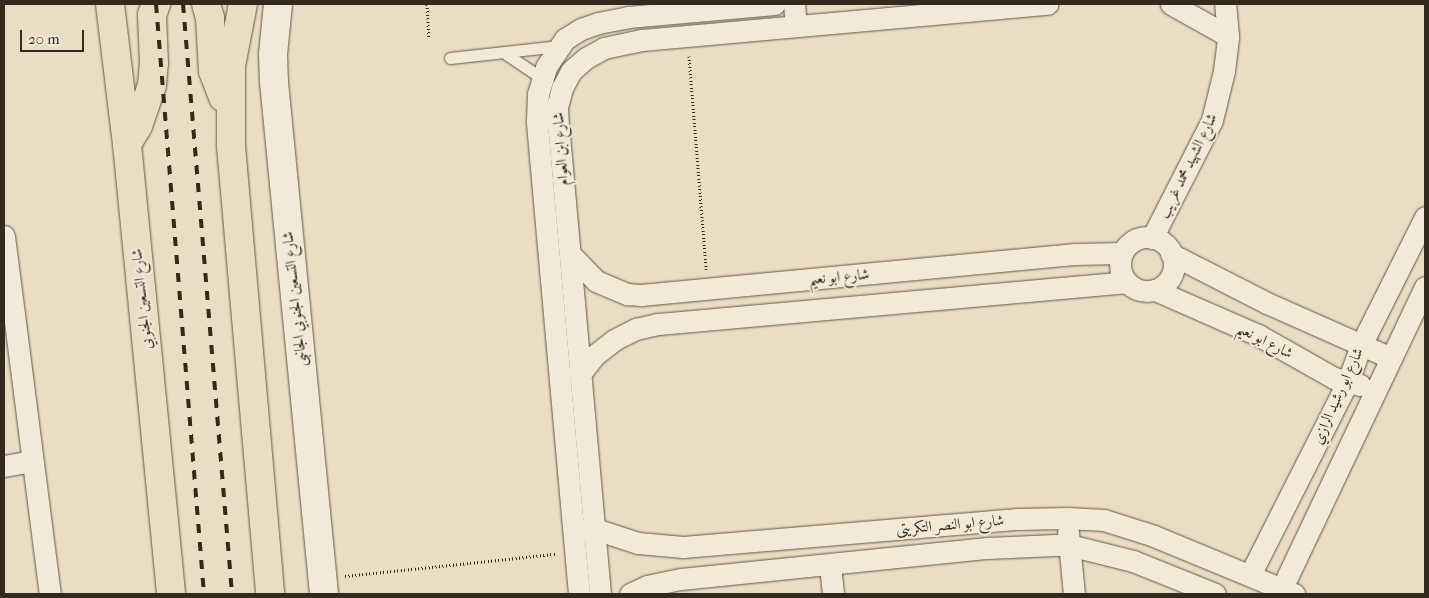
<!DOCTYPE html>
<html>
<head>
<meta charset="utf-8">
<style>
	body { margin:0 }
	#map { position:relative; width:1429px; height:598px; overflow:hidden; background:#ebddc3; font-family:"IM FELL French Canon",Amiri,serif }
	div>[style] { position:absolute }
	.path>* { height:3px; margin-top:-1.5px; transform-origin:0; background:repeating-linear-gradient(90deg,#35281d 0 1px,transparent 0 3.5px) }
	.roads { filter:drop-shadow(0 0 1px #625546) drop-shadow(0 0 1px #625546) }
	.service>* { height:11px; margin:-5.5px; padding:0 5.5px; transform-origin:5.5px; border-radius:5.5px; background:#f2e9d8 }
	.minor>* { height:21px; margin:-10.5px; padding:0 10.5px; transform-origin:10.5px; border-radius:10.5px; background:#f2e9d8 }
	.minor>.ring { margin:-10.5px; padding:0; box-sizing:content-box; background:none; border:21px solid #f2e9d8; border-radius:50% }
	.tertiary>* { height:28px; margin:-14px; padding:0 14px; transform-origin:14px; border-radius:14px; background:#f2e9d8 }
	.trunk>* { height:28px; margin:-14px; padding:0 14px; transform-origin:14px; border-radius:14px; background:#ebddc3 }
	.rail>* { height:4px; margin-top:-2px; transform-origin:0; background:repeating-linear-gradient(90deg,#35281d 0 9px,transparent 0 18px) }
	span { translate:-50% -50%; white-space:nowrap; text-align:center; line-height:1.15; -webkit-text-stroke:4px #f2e9d8; paint-order:stroke }
	.street-label { font-size:15px; color:#35281d }
	.frame { position:absolute; inset:0; border:5px solid #35281d; pointer-events:none }
	.scale { position:absolute; left:20px; top:30px; width:64px; height:22px; box-sizing:border-box; border:2px solid #35281d; border-top:0; padding-left:6px; font-size:15px; line-height:18px; white-space:nowrap; color:#35281d; -webkit-text-stroke:4px #f2e9d8; paint-order:stroke }
</style>
</head>
<body>
<div id="map">
	<div class="path">
		<div style="left:427px;top:4px;width:34px;rotate:87deg"></div>
		<div style="left:689px;top:56px;width:214px;rotate:85.4deg"></div>
		<div style="left:345px;top:576px;width:212px;rotate:-6deg"></div>
	</div>
	<div class="roads">
		<div class="service">
			<div style="left:506px;top:54px;width:45px;rotate:34deg"></div>
			<div style="left:450px;top:58px;width:110px;rotate:-6.3deg"></div>
		</div>
		<div class="minor">
			<div style="left:794px;top:4px;width:22px;rotate:85deg"></div>
			<div style="left:1171px;top:4px;width:65px;rotate:29.3deg"></div>
			<div style="left:4px;top:236px;width:361px;rotate:82.7deg"></div>
			<div class="ring" style="left:1120px;top:237px;width:33px;height:33px"></div>
			<div style="left:1152px;top:238px;width:132px;rotate:-63deg"></div>
			<div style="left:1212px;top:120px;width:50px;rotate:-76.2deg"></div>
			<div style="left:1224px;top:71px;width:35px;rotate:-83deg"></div>
			<div style="left:1228px;top:36px;width:32px;rotate:-95deg"></div>
			<div style="left:570px;top:254px;width:37px;rotate:46deg"></div>
			<div style="left:596px;top:281px;width:34px;rotate:23deg"></div>
			<div style="left:627px;top:294px;width:14px;rotate:4deg"></div>
			<div style="left:641px;top:295px;width:436px;rotate:-5.4deg"></div>
			<div style="left:1075px;top:254px;width:47px;rotate:-1.2deg"></div>
			<div style="left:1171px;top:254px;width:108px;rotate:27deg"></div>
			<div style="left:1267px;top:303px;width:136px;rotate:23.9deg"></div>
			<div style="left:1155px;top:290px;width:112px;rotate:23.6deg"></div>
			<div style="left:1258px;top:335px;width:87px;rotate:29.5deg"></div>
			<div style="left:1334px;top:378px;width:27px;rotate:15deg"></div>
			<div style="left:580px;top:374px;width:24px;rotate:-52deg"></div>
			<div style="left:595px;top:355px;width:24px;rotate:-38deg"></div>
			<div style="left:614px;top:340px;width:25px;rotate:-27deg"></div>
			<div style="left:636px;top:329px;width:23px;rotate:-13deg"></div>
			<div style="left:658px;top:324px;width:470px;rotate:-5.1deg"></div>
			<div style="left:4px;top:466px;width:28px;rotate:-10deg"></div>
			<div style="left:583px;top:530px;width:12px;rotate:-5deg"></div>
			<div style="left:595px;top:529px;width:45px;rotate:18deg"></div>
			<div style="left:638px;top:543px;width:45px;rotate:5.1deg"></div>
			<div style="left:683px;top:547px;width:336px;rotate:-4.8deg"></div>
			<div style="left:1018px;top:519px;width:49px;rotate:-1.2deg"></div>
			<div style="left:1067px;top:518px;width:37px;rotate:3deg"></div>
			<div style="left:1104px;top:520px;width:52px;rotate:17.7deg"></div>
			<div style="left:1154px;top:536px;width:152px;rotate:22.5deg"></div>
			<div style="left:1068px;top:532px;width:62px;rotate:84.5deg"></div>
			<div style="left:830px;top:565px;width:29px;rotate:84deg"></div>
			<div style="left:1250px;top:575px;width:217px;rotate:-63.2deg"></div>
			<div style="left:1348px;top:381px;width:38px;rotate:-70deg"></div>
			<div style="left:1361px;top:345px;width:143px;rotate:-63.4deg"></div>
			<div style="left:1282px;top:588px;width:333px;rotate:-64.6deg"></div>
			<div style="left:579px;top:594px;width:475px;rotate:-95.1deg"></div>
			<div style="left:537px;top:121px;width:27px;rotate:-88deg"></div>
			<div style="left:538px;top:94px;width:28px;rotate:-73deg"></div>
			<div style="left:546px;top:67px;width:34px;rotate:-56deg"></div>
			<div style="left:565px;top:39px;width:19px;rotate:-32deg"></div>
			<div style="left:581px;top:29px;width:18px;rotate:-19deg"></div>
			<div style="left:598px;top:23px;width:31px;rotate:-11deg"></div>
			<div style="left:628px;top:17px;width:147px;rotate:-5.1deg"></div>
			<div style="left:600px;top:594px;width:470px;rotate:-95.1deg"></div>
			<div style="left:558px;top:126px;width:19px;rotate:-93deg"></div>
			<div style="left:557px;top:107px;width:20px;rotate:-75deg"></div>
			<div style="left:562px;top:88px;width:19px;rotate:-62deg"></div>
			<div style="left:571px;top:71px;width:20px;rotate:-41deg"></div>
			<div style="left:586px;top:58px;width:21px;rotate:-29deg"></div>
			<div style="left:604px;top:48px;width:39px;rotate:-12deg"></div>
			<div style="left:642px;top:40px;width:407px;rotate:-5.1deg"></div>
			<div style="left:630px;top:594px;width:19px;rotate:-25deg"></div>
			<div style="left:647px;top:586px;width:35px;rotate:-12deg"></div>
			<div style="left:681px;top:579px;width:308px;rotate:-5.8deg"></div>
			<div style="left:987px;top:548px;width:68px;rotate:-2.5deg"></div>
			<div style="left:1055px;top:545px;width:14px"></div>
			<div style="left:1069px;top:545px;width:66px;rotate:14deg"></div>
			<div style="left:1133px;top:561px;width:88px;rotate:21.9deg"></div>
		</div>
		<div class="tertiary">
			<div style="left:278px;top:4px;width:50px;rotate:95.7deg"></div>
			<div style="left:273px;top:54px;width:28px;rotate:88deg"></div>
			<div style="left:274px;top:82px;width:514px;rotate:84.42deg"></div>
		</div>
		<div class="trunk">
			<div style="left:110px;top:4px;width:141px;rotate:83.1deg"></div>
			<div style="left:127px;top:144px;width:452px;rotate:84.4deg"></div>
			<div style="left:206px;top:4px;width:15px;rotate:74deg"></div>
			<div style="left:210px;top:18px;width:53px;rotate:86.8deg"></div>
			<div style="left:213px;top:71px;width:28px;rotate:69deg"></div>
			<div style="left:243px;top:4px;width:63px;rotate:101deg"></div>
			<div style="left:231px;top:66px;width:80px;rotate:90deg"></div>
			<div style="left:231px;top:146px;width:450px;rotate:85deg"></div>
			<div style="left:127px;top:144px;width:21px;rotate:-59deg"></div>
			<div style="left:138px;top:126px;width:43px;rotate:-71.1deg"></div>
			<div style="left:152px;top:85px;width:22px;rotate:-85deg"></div>
			<div style="left:154px;top:63px;width:48px;rotate:-92.4deg"></div>
			<div style="left:152px;top:15px;width:12px;rotate:-70deg"></div>
		</div>
	</div>
	<div class="rail">
		<div style="left:156px;top:4px;width:592px;rotate:85.35deg"></div>
		<div style="left:183px;top:4px;width:592px;rotate:85.25deg"></div>
	</div>
	<div class="street-label">
		<span style="left:561px;top:149px;rotate:-94deg">شارع ابن العوام</span>
		<span style="left:1188px;top:166px;rotate:-64deg">شارع الشهيد محمد غريب</span>
		<span style="left:839px;top:277px;rotate:-5deg">شارع ابو نعيم</span>
		<span style="left:142px;top:299px;rotate:-96deg">شارع التسعين الجنوبي</span>
		<span style="left:295px;top:299px;rotate:-96deg">شارع التسعين الجنوبي الجانبى</span>
		<span style="left:1265px;top:341px;rotate:27deg">شارع ابو نعيم</span>
		<span style="left:1338px;top:396px;rotate:-66deg">شارع ابو رشيد الرازي</span>
		<span style="left:950px;top:525px;rotate:-5deg">شارع ابو النصر التكريتى</span>
	</div>
	<div class="frame"></div>
	<div class="scale">20 m</div>
</div>
</body>
</html>
